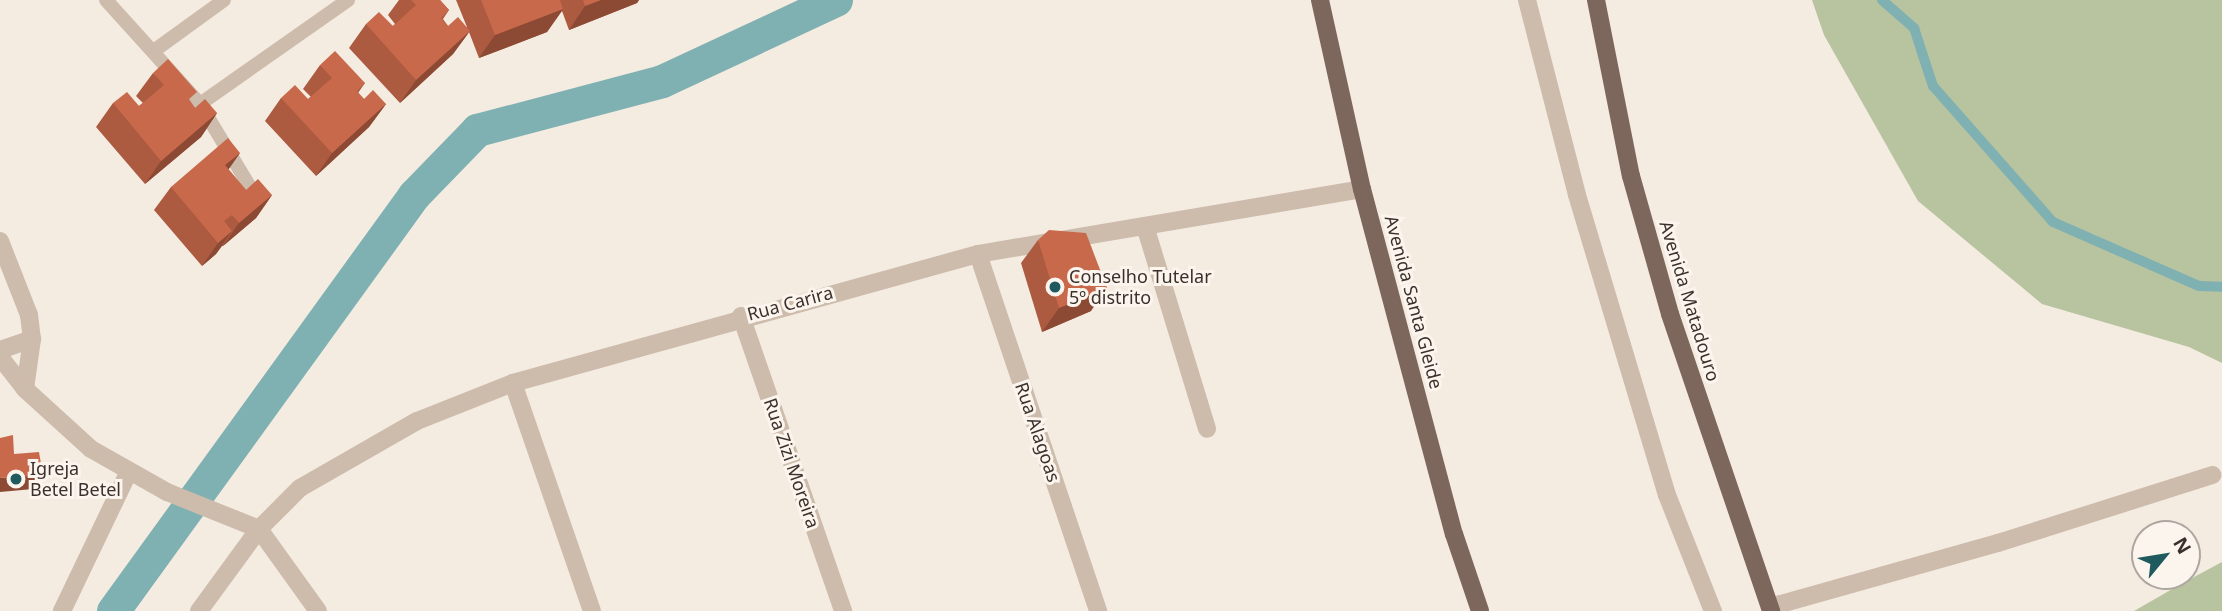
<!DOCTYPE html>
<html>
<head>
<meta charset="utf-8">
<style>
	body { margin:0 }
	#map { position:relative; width:2222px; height:611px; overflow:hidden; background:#f4ebe1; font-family:"Noto Sans",sans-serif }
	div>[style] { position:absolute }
	.green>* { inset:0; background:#b8c4a0 }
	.stream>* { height:10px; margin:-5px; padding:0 5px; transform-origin:5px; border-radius:5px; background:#7fb0b2 }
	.canal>* { height:33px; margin:-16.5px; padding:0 16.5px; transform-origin:16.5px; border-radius:16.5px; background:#7fb0b2 }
	.lane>* { height:14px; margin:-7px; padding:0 7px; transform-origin:7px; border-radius:7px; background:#cdbbac }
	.street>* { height:18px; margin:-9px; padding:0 9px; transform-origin:9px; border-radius:9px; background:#cdbbac }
	.primary>* { height:18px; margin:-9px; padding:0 9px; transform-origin:9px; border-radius:9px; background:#7d675c }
	.wall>* { inset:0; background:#ac5a40 }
	.shaded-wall>* { inset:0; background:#8c4a34 }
	.building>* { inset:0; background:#c8694b }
	.dots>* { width:19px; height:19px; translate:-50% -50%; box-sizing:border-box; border:4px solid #fbf5ee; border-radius:50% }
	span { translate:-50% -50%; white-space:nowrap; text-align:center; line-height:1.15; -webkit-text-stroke:6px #fbf5ee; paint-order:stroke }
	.poi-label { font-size:18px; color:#3b302b }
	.left { translate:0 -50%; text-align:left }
	.street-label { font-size:18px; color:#3b302b }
	.north { position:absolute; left:2131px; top:520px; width:70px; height:70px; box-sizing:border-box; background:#fbf5ee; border:2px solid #aea6a0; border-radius:50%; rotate:60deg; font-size:19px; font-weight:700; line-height:28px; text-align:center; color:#3b302b }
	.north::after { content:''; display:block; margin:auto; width:24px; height:32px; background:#1f5a5e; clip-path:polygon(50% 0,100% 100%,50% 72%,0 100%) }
</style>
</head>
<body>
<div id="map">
	<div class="green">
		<div style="clip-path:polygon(1812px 0,2222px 0,2222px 363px,2189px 347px,2042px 304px,1918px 201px,1824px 35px)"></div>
		<div style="clip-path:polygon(2222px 562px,2222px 611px,2134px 611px,2181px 584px)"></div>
	</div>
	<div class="stream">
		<div style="left:1882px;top:0;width:43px;rotate:41.2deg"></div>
		<div style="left:1914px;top:28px;width:61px;rotate:71.9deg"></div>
		<div style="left:1933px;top:86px;width:181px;rotate:48.6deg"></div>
		<div style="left:2053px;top:222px;width:159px;rotate:23.7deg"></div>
		<div style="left:2199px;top:286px;width:23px;rotate:2deg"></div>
	</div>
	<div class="canal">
		<div style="left:113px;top:611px;width:513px;rotate:-54.11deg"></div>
		<div style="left:414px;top:195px;width:91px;rotate:-45.9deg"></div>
		<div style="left:477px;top:130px;width:191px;rotate:-14.8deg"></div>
		<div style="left:662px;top:81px;width:192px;rotate:-25deg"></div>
	</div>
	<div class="lane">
		<div style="left:106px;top:0;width:140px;rotate:47.9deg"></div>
		<div style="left:200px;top:104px;width:111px;rotate:59deg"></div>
		<div style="left:155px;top:50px;width:85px;rotate:-35.9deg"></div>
		<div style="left:200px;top:104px;width:181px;rotate:-35.1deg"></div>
	</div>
	<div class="street">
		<div style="left:1527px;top:0;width:201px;rotate:75.6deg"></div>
		<div style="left:1577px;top:195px;width:313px;rotate:73.3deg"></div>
		<div style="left:1667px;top:495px;width:125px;rotate:68.4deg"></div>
		<div style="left:1145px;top:226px;width:212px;rotate:73deg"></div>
		<div style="left:0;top:241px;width:79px;rotate:68.6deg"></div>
		<div style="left:29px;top:315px;width:24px;rotate:83deg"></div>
		<div style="left:32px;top:339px;width:50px;rotate:98deg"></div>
		<div style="left:978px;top:254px;width:377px;rotate:71.4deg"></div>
		<div style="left:741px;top:316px;width:312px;rotate:70.9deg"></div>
		<div style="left:0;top:350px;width:34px;rotate:-19deg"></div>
		<div style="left:0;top:357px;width:41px;rotate:52deg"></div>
		<div style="left:25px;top:389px;width:89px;rotate:42.3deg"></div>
		<div style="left:91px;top:449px;width:87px;rotate:29.5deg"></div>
		<div style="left:167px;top:492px;width:99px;rotate:21.9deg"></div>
		<div style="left:513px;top:383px;width:241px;rotate:70.9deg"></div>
		<div style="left:259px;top:529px;width:101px;rotate:54.3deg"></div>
		<div style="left:1770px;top:607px;width:237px;rotate:-15.7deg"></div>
		<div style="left:1998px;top:543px;width:225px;rotate:-17.6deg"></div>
		<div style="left:62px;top:611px;width:153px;rotate:-64.4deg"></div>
		<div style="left:199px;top:611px;width:102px;rotate:-53.8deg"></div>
		<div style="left:259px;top:529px;width:58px;rotate:-45deg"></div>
		<div style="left:300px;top:488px;width:135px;rotate:-29.8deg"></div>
		<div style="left:417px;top:421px;width:103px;rotate:-21.6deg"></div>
		<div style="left:513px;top:383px;width:483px;rotate:-15.5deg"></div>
		<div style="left:978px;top:254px;width:389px;rotate:-9.6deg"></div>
	</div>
	<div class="primary">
		<div style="left:1320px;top:0;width:194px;rotate:77.5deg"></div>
		<div style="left:1362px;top:189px;width:357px;rotate:75.1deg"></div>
		<div style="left:1454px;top:534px;width:81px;rotate:71.3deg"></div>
		<div style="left:1596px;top:0;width:179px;rotate:78.8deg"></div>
		<div style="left:1631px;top:176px;width:143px;rotate:74.2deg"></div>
		<div style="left:1670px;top:314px;width:314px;rotate:71.2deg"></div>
	</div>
	<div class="wall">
		<div style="clip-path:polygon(399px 0,440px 0,449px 10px,443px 19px,448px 26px,467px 27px,456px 0,639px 0,637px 3px,569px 30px,562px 11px,547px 32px,479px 58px,469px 32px,453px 54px,400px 103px,349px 48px,366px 24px,393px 26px,395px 24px,388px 15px)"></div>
		<div style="clip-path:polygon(320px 65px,365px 83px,358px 93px,364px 99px,386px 104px,369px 127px,316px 176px,265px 121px,281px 98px,308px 99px,311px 97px,303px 89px)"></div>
		<div style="clip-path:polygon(153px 73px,190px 102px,195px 108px,217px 113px,201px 137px,145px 184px,96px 127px,113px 103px,139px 106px,143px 103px,136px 96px)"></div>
		<div style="clip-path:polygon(240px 153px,228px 169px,246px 190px,272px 195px,256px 218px,223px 246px,222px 246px,216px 254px,202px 266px,154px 210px,171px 187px)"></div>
		<div style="clip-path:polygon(1038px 240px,1091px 311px,1042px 332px,1021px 263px)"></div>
	</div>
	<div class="shaded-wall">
		<div style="clip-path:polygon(601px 0,639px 0,637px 3px,569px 30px,585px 6px)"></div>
		<div style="clip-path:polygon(563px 9px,547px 32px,479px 58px,495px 35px)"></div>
		<div style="clip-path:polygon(470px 31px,453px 54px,400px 103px,416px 80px)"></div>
		<div style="clip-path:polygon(386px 104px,369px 127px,316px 176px,332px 153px)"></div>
		<div style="clip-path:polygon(217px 113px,201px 137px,145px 184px,161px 161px)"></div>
		<div style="clip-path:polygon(240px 153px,224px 176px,225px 165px)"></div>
		<div style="clip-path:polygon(272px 195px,256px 218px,223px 246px,239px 223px)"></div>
		<div style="clip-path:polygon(232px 231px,216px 254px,202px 266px,218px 243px)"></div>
		<div style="clip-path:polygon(1107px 288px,1091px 311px,1042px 332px,1059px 308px)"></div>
		<div style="clip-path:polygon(43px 475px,33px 489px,0 492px,0 478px)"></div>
	</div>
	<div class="building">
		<div style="clip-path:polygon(411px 0,440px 0,449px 10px,441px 18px,448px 26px,458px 17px,470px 31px,416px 80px,366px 24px,379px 12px,393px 26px,416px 5px)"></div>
		<div style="clip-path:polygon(481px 0,560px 0,563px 9px,495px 35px)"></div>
		<div style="clip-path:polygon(583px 0,601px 0,585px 6px)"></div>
		<div style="clip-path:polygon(335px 51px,365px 83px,357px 91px,364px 99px,373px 90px,386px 104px,332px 153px,281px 98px,295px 85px,308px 99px,332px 78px,320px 65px)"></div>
		<div style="clip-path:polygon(168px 59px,197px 92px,189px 99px,195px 108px,205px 99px,217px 113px,161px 161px,113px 103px,127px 92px,139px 106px,164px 85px,153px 73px)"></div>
		<div style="clip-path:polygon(228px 138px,240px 153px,225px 165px,246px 190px,258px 179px,272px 195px,239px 223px,232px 215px,224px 221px,232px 231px,218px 243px,171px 187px)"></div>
		<div style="clip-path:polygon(1049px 230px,1086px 233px,1107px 288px,1059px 308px,1038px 240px)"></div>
		<div style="clip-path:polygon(13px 435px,14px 454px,39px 452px,43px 475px,0 478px,0 438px)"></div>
	</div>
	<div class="dots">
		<div style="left:1055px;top:287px;background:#1f5a5e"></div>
		<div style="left:16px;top:479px;background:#1f5a5e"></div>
	</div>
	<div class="poi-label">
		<span class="left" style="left:1069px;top:287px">Conselho Tutelar<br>5º distrito</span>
		<span class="left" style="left:30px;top:479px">Igreja<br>Betel Betel</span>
	</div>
	<div class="street-label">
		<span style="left:1690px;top:301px;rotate:73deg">Avenida Matadouro</span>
		<span style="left:1414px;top:302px;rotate:75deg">Avenida Santa Gleide</span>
		<span style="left:790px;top:303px;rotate:-15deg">Rua Carira</span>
		<span style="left:1038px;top:432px;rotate:71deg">Rua Alagoas</span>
		<span style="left:792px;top:463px;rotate:71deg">Rua Zizi Moreira</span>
	</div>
	<div class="north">N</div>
</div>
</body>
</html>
